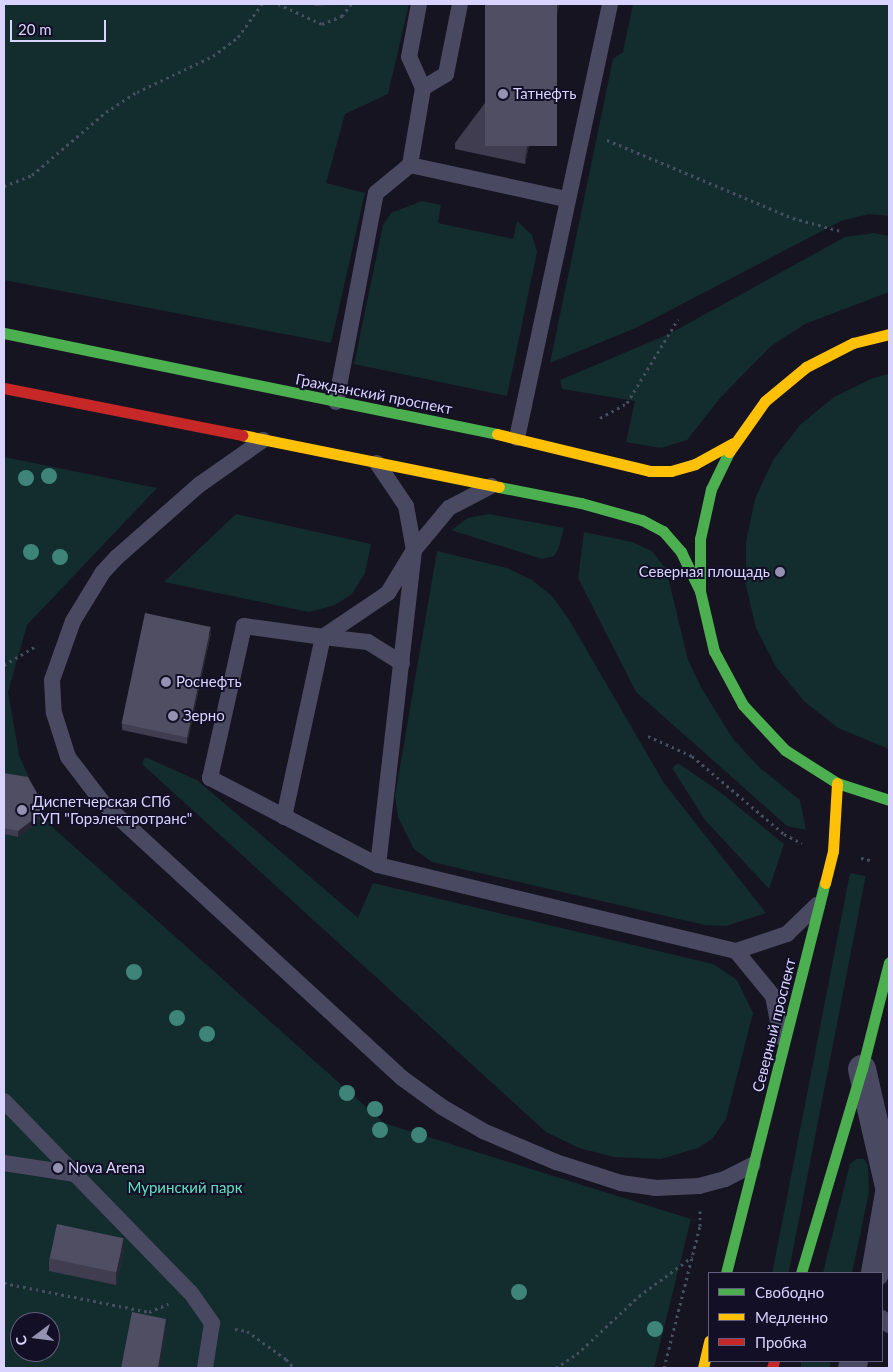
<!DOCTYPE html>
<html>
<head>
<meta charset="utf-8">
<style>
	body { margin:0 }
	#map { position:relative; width:893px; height:1372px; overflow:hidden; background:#161421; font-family:Lato,sans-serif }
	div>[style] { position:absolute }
	.green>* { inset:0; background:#132c2d; transform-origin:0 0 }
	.path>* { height:3px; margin-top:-1.5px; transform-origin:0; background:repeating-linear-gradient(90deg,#44505f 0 2.5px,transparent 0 6.5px) }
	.lane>* { height:16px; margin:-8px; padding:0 8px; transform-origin:8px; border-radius:8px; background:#4a4962 }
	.street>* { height:28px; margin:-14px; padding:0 14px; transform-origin:14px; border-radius:14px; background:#4a4962 }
	.fast>* { height:11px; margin:-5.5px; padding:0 5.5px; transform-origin:5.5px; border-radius:5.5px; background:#4caf50 }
	.slow>* { height:11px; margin:-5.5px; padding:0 5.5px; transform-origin:5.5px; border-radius:5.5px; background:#ffc107 }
	.jam>* { height:11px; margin:-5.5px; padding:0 5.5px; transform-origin:5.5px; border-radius:5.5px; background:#c62828 }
	.trees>* { width:16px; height:16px; margin:-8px; border-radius:50%; background:#3e8478 }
	.wall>* { inset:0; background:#403d50 }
	.shaded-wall>* { inset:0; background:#282635 }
	.building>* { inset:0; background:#504e63; transform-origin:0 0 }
	.dots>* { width:14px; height:14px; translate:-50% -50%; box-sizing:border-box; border:2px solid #130f26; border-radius:50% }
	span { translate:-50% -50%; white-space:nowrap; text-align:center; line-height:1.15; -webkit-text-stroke:4px #130f26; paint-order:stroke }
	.poi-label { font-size:15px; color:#d9d4ff }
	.left { translate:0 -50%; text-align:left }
	.right { translate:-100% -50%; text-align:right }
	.street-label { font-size:15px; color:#d9d4ff }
	.park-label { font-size:15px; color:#5fe0c0 }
	.frame { position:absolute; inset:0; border:5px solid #d9d4ff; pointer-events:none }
	.legend { position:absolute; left:708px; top:1272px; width:175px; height:90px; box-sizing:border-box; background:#130f26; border:1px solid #625e7d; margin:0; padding:6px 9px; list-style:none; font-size:15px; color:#d9d4ff }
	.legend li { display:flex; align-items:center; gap:10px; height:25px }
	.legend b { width:25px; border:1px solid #625e7d }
	.north { position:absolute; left:10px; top:1312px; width:50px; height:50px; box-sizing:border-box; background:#130f26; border:1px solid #625e7d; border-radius:50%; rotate:255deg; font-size:14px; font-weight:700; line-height:20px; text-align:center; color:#d9d4ff }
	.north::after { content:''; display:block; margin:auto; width:18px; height:22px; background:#9591b1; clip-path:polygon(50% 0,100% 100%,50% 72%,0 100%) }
	.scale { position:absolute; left:10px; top:20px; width:96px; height:22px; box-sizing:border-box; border:2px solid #d9d4ff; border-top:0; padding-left:6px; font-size:15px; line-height:18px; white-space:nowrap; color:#d9d4ff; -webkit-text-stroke:4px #130f26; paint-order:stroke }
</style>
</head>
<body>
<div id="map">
	<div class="green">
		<div style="clip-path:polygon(4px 4px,409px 4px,388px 94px,345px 114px,326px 183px,365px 193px,331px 343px,4px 280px)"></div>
		<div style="clip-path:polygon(633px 4px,889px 4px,889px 216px,869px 214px,841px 221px,638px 327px,550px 363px,613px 59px,623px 52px)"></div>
		<div style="clip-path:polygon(422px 201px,441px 205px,438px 223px,513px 239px,517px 221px,532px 235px,537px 252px,507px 396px,354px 364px,383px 225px,391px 213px)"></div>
		<div style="clip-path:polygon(874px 233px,889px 236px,889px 292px,805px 324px,771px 346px,721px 397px,687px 440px,661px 448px,626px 442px,635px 401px,562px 389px,560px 380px,669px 334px,845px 237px)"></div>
		<div style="clip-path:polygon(889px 374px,889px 749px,838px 728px,804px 701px,776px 667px,756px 628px,746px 586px,746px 542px,755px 499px,773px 460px,800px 425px,834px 397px,873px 378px)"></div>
		<div style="clip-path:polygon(evenodd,4px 457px,157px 488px,27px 625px,8px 692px,19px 755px,50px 825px,384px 1123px,691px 1219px,654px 1368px,4px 1368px,4px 457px,20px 1322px,50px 1322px,50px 1352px,20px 1352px,20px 1322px)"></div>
		<div style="clip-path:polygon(236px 514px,371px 544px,365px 573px,352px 594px,335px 605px,309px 612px,164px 582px)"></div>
		<div style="clip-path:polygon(489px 514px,564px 528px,558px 550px,554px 556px,542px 559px,451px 530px,468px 518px)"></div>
		<div style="clip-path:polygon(584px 532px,632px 542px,652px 551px,666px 569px,688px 660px,702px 689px,733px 739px,760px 768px,800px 800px,806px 830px,787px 826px,636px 692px,578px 578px)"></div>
		<div style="clip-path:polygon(437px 551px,507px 568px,532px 580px,552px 596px,568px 618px,664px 783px,766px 913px,726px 926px,705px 925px,432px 862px,414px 849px,398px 817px,395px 796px)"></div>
		<div style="clip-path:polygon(145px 757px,197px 780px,358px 918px,373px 883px,713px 964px,737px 980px,753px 1013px,726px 1119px,712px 1139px,698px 1148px,661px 1159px,614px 1157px,579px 1148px,546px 1132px,142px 764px)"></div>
		<div style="clip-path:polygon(678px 763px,720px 792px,784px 844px,769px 889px,705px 820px,672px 768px)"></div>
		<div style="left:850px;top:873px;width:16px;height:412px;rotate:11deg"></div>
		<div style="clip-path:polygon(856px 1159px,864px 1159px,868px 1166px,869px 1192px,852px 1273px,823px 1273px,850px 1164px)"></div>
		<div style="left:801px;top:1361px;width:29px;height:7px"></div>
	</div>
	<div class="path">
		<div style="left:278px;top:4px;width:48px;rotate:24.4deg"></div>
		<div style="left:322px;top:24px;width:22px;rotate:-22deg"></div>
		<div style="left:342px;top:16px;width:15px;rotate:-53deg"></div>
		<div style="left:607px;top:140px;width:202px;rotate:22.8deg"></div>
		<div style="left:793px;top:218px;width:50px;rotate:15.2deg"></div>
		<div style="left:4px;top:186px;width:30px;rotate:-21deg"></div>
		<div style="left:32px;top:175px;width:97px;rotate:-40.4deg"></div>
		<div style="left:106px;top:112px;width:37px;rotate:-33deg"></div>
		<div style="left:137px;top:92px;width:84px;rotate:-25.3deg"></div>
		<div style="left:213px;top:56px;width:31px;rotate:-37deg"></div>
		<div style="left:238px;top:37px;width:41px;rotate:-54deg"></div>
		<div style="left:600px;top:418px;width:31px;rotate:-29deg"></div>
		<div style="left:627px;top:403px;width:98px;rotate:-58.7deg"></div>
		<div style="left:4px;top:665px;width:39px;rotate:-31deg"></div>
		<div style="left:648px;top:736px;width:48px;rotate:24.4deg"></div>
		<div style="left:692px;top:756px;width:121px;rotate:40.3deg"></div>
		<div style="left:784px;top:834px;width:20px;rotate:27deg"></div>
		<div style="left:861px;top:858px;width:9px;rotate:13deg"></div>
		<div style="left:4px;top:1283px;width:148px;rotate:11.3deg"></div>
		<div style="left:149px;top:1312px;width:21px;rotate:-23deg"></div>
		<div style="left:235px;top:1329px;width:12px;rotate:9deg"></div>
		<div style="left:247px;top:1331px;width:48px;rotate:35.7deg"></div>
		<div style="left:286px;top:1359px;width:12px;rotate:48deg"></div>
		<div style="left:556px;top:1368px;width:25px;rotate:-34deg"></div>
		<div style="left:577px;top:1354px;width:85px;rotate:-43.1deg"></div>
		<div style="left:639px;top:1296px;width:66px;rotate:-36.3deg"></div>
		<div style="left:664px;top:1368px;width:146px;rotate:-75.8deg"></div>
		<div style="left:700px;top:1226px;width:15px;rotate:-90deg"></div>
	</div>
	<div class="lane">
		<div style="left:423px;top:88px;width:27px;rotate:-31deg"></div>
		<div style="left:446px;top:74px;width:71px;rotate:-78.7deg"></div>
		<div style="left:410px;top:165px;width:160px;rotate:12.3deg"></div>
		<div style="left:336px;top:402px;width:213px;rotate:-79.2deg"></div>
		<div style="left:376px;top:193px;width:44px;rotate:-39.5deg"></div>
		<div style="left:410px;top:165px;width:78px;rotate:-80.4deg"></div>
		<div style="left:423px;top:88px;width:34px;rotate:-114deg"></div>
		<div style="left:409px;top:57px;width:54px;rotate:-79.3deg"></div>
		<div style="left:517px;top:438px;width:444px;rotate:-77.9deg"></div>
		<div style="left:263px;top:440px;width:78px;rotate:144.9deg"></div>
		<div style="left:199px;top:485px;width:109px;rotate:138.7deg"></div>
		<div style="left:117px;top:557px;width:21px;rotate:133deg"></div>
		<div style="left:103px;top:572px;width:57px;rotate:121.5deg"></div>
		<div style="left:73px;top:621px;width:63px;rotate:109.6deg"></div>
		<div style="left:52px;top:680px;width:33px;rotate:87deg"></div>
		<div style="left:54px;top:713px;width:46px;rotate:72.3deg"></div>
		<div style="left:68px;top:757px;width:58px;rotate:52.7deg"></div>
		<div style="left:103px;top:803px;width:406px;rotate:42.6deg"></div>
		<div style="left:402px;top:1078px;width:49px;rotate:35.9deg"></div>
		<div style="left:442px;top:1107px;width:48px;rotate:30.3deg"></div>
		<div style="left:483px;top:1131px;width:79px;rotate:23deg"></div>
		<div style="left:556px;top:1162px;width:68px;rotate:17.9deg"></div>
		<div style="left:621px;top:1183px;width:34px;rotate:8deg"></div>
		<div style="left:655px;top:1188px;width:44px;rotate:-2.6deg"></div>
		<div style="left:699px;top:1186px;width:27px;rotate:-15deg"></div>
		<div style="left:725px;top:1179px;width:31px;rotate:-27deg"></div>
		<div style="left:377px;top:463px;width:52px;rotate:56deg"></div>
		<div style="left:406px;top:506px;width:45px;rotate:79.7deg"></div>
		<div style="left:414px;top:550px;width:317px;rotate:96.5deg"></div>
		<div style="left:491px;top:486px;width:47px;rotate:152.4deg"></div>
		<div style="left:449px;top:508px;width:55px;rotate:129.8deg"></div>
		<div style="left:414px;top:550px;width:50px;rotate:121.2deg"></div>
		<div style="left:388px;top:593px;width:78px;rotate:145.9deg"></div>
		<div style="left:323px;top:637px;width:80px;rotate:-172.1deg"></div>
		<div style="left:244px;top:626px;width:156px;rotate:102.6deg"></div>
		<div style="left:210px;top:778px;width:189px;rotate:27.4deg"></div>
		<div style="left:378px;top:865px;width:368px;rotate:13.5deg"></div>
		<div style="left:736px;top:951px;width:54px;rotate:-18.4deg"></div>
		<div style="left:787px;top:934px;width:42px;rotate:-44deg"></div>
		<div style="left:284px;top:817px;width:184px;rotate:-77.8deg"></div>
		<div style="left:323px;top:637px;width:45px;rotate:6.3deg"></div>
		<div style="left:368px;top:642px;width:40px;rotate:32deg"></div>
		<div style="left:736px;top:951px;width:58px;rotate:50.6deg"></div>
		<div style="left:773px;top:996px;width:42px;rotate:79deg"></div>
		<div style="left:4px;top:1101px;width:268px;rotate:45.8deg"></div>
		<div style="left:191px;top:1293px;width:37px;rotate:55deg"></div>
		<div style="left:212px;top:1323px;width:46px;rotate:98.8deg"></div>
		<div style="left:4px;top:1163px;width:72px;rotate:8.8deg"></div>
		<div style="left:882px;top:1318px;width:10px;rotate:45deg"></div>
	</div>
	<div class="street">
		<div style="left:862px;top:1069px;width:121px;rotate:77.1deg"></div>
		<div style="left:875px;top:1273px;width:81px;rotate:-80.1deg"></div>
		<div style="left:852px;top:1368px;width:7px;rotate:-74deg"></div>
	</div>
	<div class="fast">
		<div style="left:4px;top:333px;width:503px;rotate:11.58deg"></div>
		<div style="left:729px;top:452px;width:41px;rotate:115.9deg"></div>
		<div style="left:711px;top:489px;width:51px;rotate:102.4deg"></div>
		<div style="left:700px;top:539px;width:52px;rotate:90deg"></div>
		<div style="left:700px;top:591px;width:62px;rotate:76.9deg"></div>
		<div style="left:714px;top:651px;width:61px;rotate:61.8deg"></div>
		<div style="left:743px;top:705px;width:62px;rotate:47deg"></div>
		<div style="left:785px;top:750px;width:62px;rotate:32.4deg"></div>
		<div style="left:837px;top:783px;width:55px;rotate:18.1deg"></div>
		<div style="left:499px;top:487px;width:84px;rotate:11deg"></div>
		<div style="left:581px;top:503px;width:63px;rotate:15.6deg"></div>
		<div style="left:642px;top:520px;width:24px;rotate:28deg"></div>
		<div style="left:663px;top:531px;width:28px;rotate:49deg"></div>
		<div style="left:681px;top:552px;width:43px;rotate:64deg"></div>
		<div style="left:726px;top:1273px;width:402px;rotate:-75.8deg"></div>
		<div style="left:801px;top:1273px;width:213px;rotate:-73.4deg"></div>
		<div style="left:862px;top:1069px;width:110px;rotate:-75.8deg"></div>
	</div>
	<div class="slow">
		<div style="left:497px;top:434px;width:157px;rotate:13.6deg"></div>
		<div style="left:650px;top:471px;width:21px"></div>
		<div style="left:671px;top:471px;width:25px;rotate:-16deg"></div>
		<div style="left:695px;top:464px;width:43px;rotate:-28.9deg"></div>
		<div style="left:242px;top:435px;width:262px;rotate:11.4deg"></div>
		<div style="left:729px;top:452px;width:62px;rotate:-54.8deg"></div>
		<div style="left:765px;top:401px;width:53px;rotate:-39.7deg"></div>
		<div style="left:806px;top:367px;width:53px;rotate:-27.1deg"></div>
		<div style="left:853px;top:343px;width:37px;rotate:-14deg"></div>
		<div style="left:825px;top:883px;width:33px;rotate:-76deg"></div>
		<div style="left:833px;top:851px;width:68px;rotate:-86.6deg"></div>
		<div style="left:703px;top:1368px;width:28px;rotate:-77deg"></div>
	</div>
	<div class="jam">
		<div style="left:4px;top:388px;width:243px;rotate:11.2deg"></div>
		<div style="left:772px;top:1368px;width:7px;rotate:-74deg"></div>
	</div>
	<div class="trees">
		<div style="left:49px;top:476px"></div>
		<div style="left:26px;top:478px"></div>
		<div style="left:31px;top:552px"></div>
		<div style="left:60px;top:557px"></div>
		<div style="left:134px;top:972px"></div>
		<div style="left:177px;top:1018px"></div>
		<div style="left:207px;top:1034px"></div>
		<div style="left:347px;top:1093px"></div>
		<div style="left:375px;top:1109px"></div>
		<div style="left:380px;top:1130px"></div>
		<div style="left:419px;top:1135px"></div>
		<div style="left:519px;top:1292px"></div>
		<div style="left:655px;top:1329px"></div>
	</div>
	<div class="wall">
		<div style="clip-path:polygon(312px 4px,332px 4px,331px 5px,315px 6px)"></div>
		<div style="clip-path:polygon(559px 4px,525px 164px,455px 149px,455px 143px)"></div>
		<div style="clip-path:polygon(211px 633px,187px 744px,122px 730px,122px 724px)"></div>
		<div style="clip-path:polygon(4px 773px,41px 806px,39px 821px,18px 837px,4px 834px)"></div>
		<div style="clip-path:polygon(124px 1250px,116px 1285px,49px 1271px,49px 1258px)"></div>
	</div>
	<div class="shaded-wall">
		<div style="clip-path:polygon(557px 4px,559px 4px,525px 164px,525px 158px)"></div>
		<div style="clip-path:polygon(211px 627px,211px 633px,187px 744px,187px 737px)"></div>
		<div style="clip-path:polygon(41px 800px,39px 821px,18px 837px,18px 831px)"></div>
		<div style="clip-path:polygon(124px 1238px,124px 1250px,116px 1285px,116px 1272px)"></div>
		<div style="clip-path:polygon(166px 1319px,166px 1332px,160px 1368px,158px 1368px)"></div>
	</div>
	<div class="building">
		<div style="left:485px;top:4px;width:72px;height:142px"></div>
		<div style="left:145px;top:613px;width:67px;height:113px;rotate:12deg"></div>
		<div style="clip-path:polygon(4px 773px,28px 777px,41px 800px,39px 815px,18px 831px,4px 828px)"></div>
		<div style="left:57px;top:1224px;width:68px;height:35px;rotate:12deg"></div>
		<div style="clip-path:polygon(132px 1312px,166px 1319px,158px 1368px,121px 1368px)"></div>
	</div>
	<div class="dots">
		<div style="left:503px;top:94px;background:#9591b1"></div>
		<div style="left:780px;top:572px;background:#9591b1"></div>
		<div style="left:166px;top:682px;background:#9591b1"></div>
		<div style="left:173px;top:716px;background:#9591b1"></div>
		<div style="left:22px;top:810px;background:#9591b1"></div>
		<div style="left:58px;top:1168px;background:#9591b1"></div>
	</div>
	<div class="poi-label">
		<span class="left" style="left:513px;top:94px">Татнефть</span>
		<span class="right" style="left:770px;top:572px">Северная площадь</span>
		<span class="left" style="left:176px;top:682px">Роснефть</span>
		<span class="left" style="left:183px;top:716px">Зерно</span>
		<span class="left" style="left:32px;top:810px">Диспетчерская СПб<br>ГУП "Горэлектротранс"</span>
		<span class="left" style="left:68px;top:1168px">Nova Arena</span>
	</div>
	<div class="street-label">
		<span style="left:374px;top:394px;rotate:11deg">Гражданский проспект</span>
		<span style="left:774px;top:1025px;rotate:-76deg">Северный проспект</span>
	</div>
	<div class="park-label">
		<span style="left:185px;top:1188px">Муринский парк</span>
	</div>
	<div class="frame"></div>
	<ul class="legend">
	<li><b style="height:6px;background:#4caf50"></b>Свободно</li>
	<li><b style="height:6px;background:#ffc107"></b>Медленно</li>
	<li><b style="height:6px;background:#c62828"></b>Пробка</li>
	</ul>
	<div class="north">С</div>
	<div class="scale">20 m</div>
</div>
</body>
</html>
